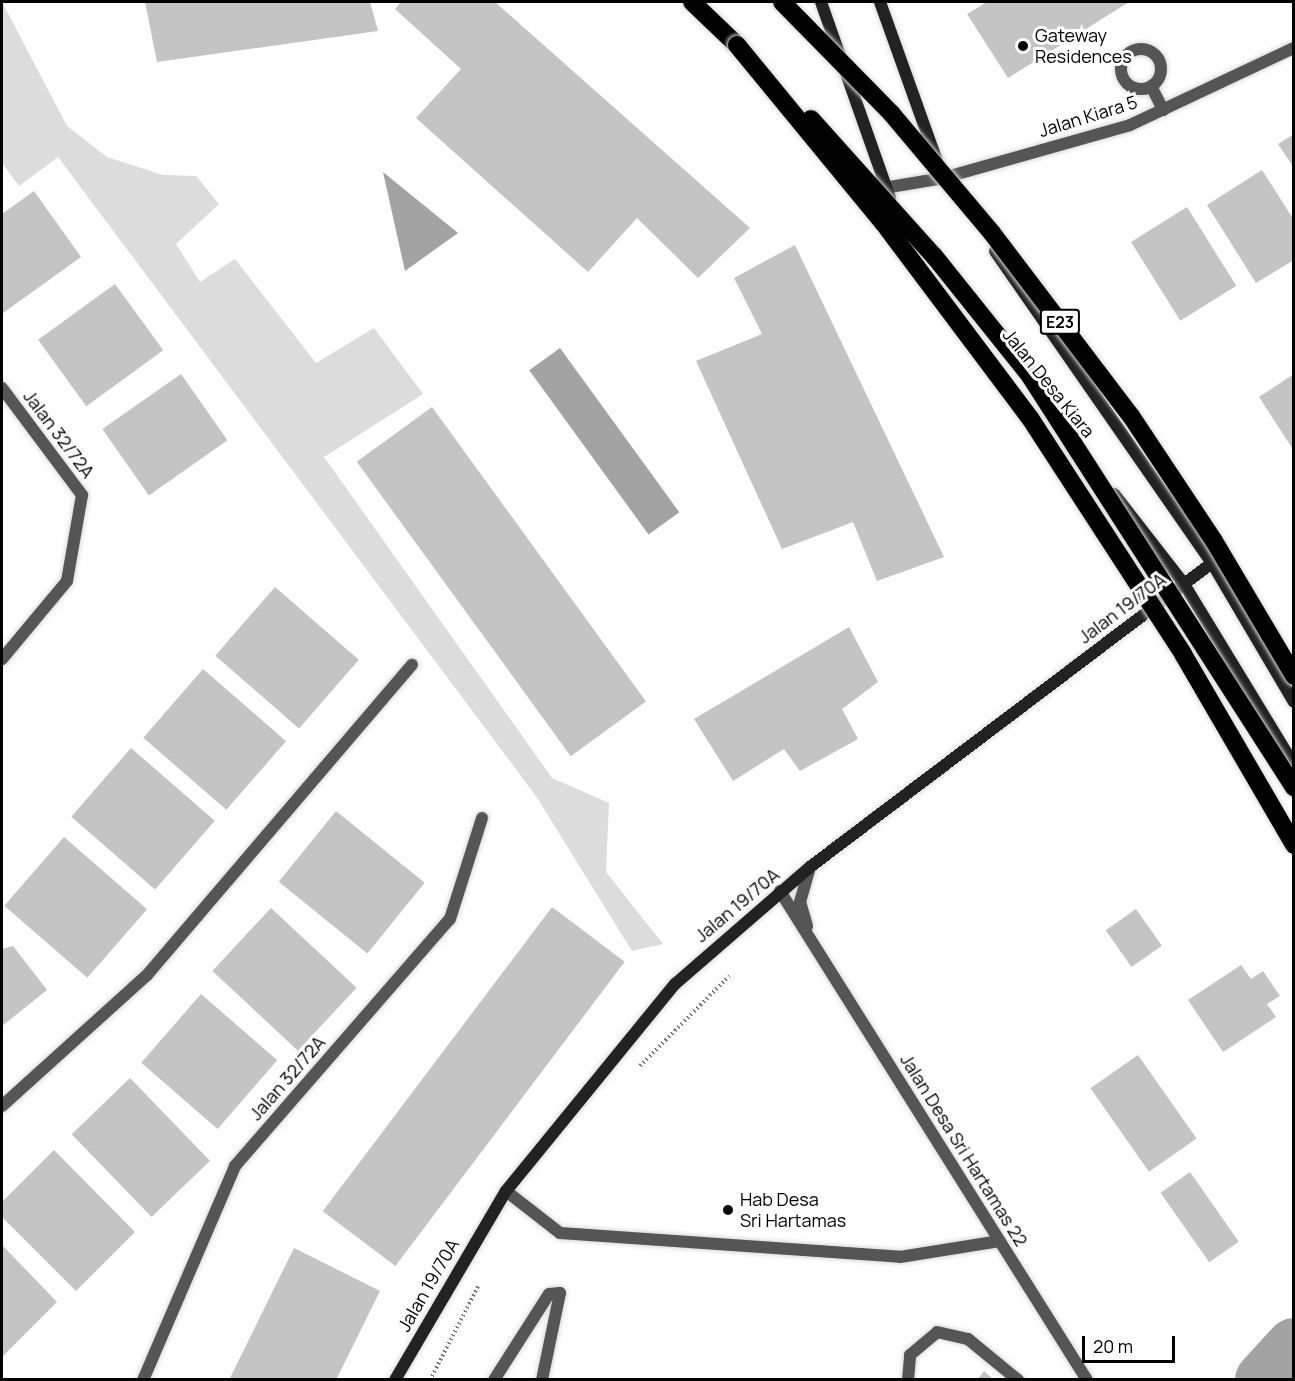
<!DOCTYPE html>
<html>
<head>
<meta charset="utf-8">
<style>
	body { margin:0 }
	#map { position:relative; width:1295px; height:1381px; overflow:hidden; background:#fff; font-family:Manrope,sans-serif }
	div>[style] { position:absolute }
	.green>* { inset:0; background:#dcdcdc }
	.water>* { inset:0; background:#a3a3a3; transform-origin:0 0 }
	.river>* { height:56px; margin:-28px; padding:0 28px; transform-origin:28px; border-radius:28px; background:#a3a3a3 }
	.building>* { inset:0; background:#c4c4c4; transform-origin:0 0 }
	.path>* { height:4px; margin-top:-2px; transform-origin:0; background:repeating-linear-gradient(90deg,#777 0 1.5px,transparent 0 4.5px) }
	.roads { filter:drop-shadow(0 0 2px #dbdbdb) drop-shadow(0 0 2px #dbdbdb) }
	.lane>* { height:12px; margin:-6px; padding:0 6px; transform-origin:6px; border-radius:6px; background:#555 }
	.lane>.ring { margin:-6px; padding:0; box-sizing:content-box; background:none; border:12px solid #555; border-radius:50% }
	.street>* { height:12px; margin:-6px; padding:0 6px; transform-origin:6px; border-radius:6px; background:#555 }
	.secondary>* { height:12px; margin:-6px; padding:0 6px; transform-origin:6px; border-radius:6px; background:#222 }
	.highway>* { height:18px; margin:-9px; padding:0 9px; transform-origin:9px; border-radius:9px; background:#000 }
	.bridges { filter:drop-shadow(0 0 2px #dbdbdb) drop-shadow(0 0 2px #dbdbdb) }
	.highway-bridge>* { height:18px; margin:-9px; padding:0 9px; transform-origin:9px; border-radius:9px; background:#000 }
	.dots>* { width:16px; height:16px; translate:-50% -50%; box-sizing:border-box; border:3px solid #fff; border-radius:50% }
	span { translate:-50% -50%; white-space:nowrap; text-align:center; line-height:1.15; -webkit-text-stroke:6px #fff; paint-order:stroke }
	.shield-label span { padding:2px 4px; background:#fff; border:2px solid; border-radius:4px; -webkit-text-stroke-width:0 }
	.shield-label { font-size:16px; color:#000; font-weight:700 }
	.poi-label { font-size:18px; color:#000 }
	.left { translate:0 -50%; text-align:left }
	.street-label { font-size:18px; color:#000 }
	.frame { position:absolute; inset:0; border:3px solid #000; pointer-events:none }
	.scale { position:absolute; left:1082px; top:1336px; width:93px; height:27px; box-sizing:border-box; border:3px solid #000; border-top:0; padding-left:8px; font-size:18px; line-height:21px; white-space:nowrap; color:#000; -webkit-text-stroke:4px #fff; paint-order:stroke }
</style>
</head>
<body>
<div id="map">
	<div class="green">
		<div style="clip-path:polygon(2px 2px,67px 126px,107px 157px,163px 175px,196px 176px,219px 204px,176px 244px,200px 282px,235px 259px,316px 363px,374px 328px,423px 394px,324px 457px,552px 778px,609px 803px,606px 872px,663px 944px,632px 951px,536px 796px,58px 157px,19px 186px,2px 163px)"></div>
	</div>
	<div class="water">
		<div style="clip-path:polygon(383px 172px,458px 233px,405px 271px)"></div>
		<div style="left:560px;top:348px;width:203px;height:38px;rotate:54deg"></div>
	</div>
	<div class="river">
		<div style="left:1263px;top:1380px;width:46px;rotate:-47.6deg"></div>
	</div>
	<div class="building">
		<div style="clip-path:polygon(145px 2px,370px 2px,378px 31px,157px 62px)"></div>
		<div style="clip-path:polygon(401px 2px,495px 2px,750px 228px,698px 278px,637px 218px,588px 272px,416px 118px,461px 69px,395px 9px)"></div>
		<div style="clip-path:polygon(987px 2px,1129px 2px,1008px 78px,967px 14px)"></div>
		<div style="clip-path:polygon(1294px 134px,1294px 168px,1278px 144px)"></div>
		<div style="clip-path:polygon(1262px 170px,1294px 220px,1294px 260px,1256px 283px,1207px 205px)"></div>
		<div style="clip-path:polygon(34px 191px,81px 257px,3px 313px,2px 214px)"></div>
		<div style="left:1187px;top:207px;width:93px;height:66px;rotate:58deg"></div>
		<div style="clip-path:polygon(795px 245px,944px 557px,877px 581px,853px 522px,782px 549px,696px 361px,762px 334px,734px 278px)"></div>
		<div style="left:115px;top:284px;width:82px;height:95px;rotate:54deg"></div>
		<div style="left:181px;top:374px;width:81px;height:96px;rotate:55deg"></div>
		<div style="clip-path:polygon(1294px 374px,1294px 451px,1259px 397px)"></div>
		<div style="left:432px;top:407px;width:364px;height:93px;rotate:54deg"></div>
		<div style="left:275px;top:587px;width:111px;height:91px;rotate:41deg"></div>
		<div style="clip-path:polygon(849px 627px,878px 682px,842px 709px,858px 739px,800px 771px,784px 749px,733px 781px,694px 719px)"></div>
		<div style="left:203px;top:669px;width:110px;height:91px;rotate:41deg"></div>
		<div style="left:131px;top:748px;width:111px;height:91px;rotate:41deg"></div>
		<div style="left:336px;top:811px;width:114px;height:91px;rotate:39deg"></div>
		<div style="left:64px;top:837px;width:110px;height:91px;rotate:41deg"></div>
		<div style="left:552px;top:907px;width:91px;height:381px;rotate:37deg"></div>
		<div style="left:271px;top:908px;width:117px;height:86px;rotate:43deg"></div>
		<div style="left:1136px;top:909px;width:45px;height:37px;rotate:55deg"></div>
		<div style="clip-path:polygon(13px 946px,47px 990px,2px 1026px,2px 949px)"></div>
		<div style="clip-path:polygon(1241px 965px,1251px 979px,1263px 971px,1280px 996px,1267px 1004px,1276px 1017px,1223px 1052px,1188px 1000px)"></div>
		<div style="left:201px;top:994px;width:101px;height:91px;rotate:41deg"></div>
		<div style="left:1138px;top:1055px;width:102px;height:58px;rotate:55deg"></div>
		<div style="left:130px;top:1078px;width:115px;height:81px;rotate:46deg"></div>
		<div style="clip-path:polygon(54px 1150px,135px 1232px,76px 1291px,2px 1217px,2px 1202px)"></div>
		<div style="left:1190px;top:1172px;width:85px;height:36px;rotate:55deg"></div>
		<div style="clip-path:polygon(2px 1245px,57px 1302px,2px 1357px)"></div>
		<div style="clip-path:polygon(294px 1248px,380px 1291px,336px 1380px,229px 1380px)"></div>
		<div style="clip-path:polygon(984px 1371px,994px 1380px,977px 1380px)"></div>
	</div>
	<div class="path">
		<div style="left:640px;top:1066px;width:127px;rotate:-45.3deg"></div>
		<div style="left:430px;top:1380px;width:106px;rotate:-62.9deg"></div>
	</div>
	<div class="roads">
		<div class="lane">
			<div class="ring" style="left:1121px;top:49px;width:28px;height:28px"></div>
			<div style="left:1151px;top:86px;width:27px;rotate:63deg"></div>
			<div style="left:506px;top:1191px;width:68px;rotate:37.9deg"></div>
			<div style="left:560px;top:1233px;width:341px;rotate:4deg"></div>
			<div style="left:900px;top:1257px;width:101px;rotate:-9.1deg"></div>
			<div style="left:494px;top:1380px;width:102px;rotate:-57.4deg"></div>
			<div style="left:549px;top:1294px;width:11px;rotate:-5deg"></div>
			<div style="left:560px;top:1293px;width:89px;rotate:101.7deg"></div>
			<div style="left:908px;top:1380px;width:25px;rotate:-85deg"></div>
			<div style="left:910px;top:1355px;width:35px;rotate:-40deg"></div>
			<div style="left:937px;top:1332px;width:32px;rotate:13deg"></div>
			<div style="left:968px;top:1339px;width:65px;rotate:39.4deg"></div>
		</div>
		<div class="street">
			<div style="left:884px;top:188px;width:60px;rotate:-9.6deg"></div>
			<div style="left:943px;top:178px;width:194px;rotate:-15.8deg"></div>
			<div style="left:1130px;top:125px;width:181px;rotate:-25.2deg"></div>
			<div style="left:2px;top:388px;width:134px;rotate:53.2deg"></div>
			<div style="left:82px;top:495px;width:87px;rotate:99.9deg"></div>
			<div style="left:67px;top:581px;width:102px;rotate:129.8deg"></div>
			<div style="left:780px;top:891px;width:577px;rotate:57.88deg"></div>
			<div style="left:807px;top:926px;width:25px;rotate:-106deg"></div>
			<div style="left:800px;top:902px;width:36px;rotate:-74deg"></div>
			<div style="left:2px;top:1106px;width:195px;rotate:-42.1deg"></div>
			<div style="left:147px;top:975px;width:408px;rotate:-49.5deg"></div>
			<div style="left:143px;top:1380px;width:233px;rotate:-66.7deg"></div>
			<div style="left:235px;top:1166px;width:327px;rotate:-49deg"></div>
			<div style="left:450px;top:919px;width:106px;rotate:-72.4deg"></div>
		</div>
		<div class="secondary">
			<div style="left:821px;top:2px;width:208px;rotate:70.6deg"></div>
			<div style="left:880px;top:2px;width:169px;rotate:70.3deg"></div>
			<div style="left:995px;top:251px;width:380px;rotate:55.2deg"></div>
			<div style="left:1212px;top:563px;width:161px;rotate:59.5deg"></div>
			<div style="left:1114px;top:494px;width:114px;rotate:52.1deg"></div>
			<div style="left:1184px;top:584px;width:212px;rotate:58.7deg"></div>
			<div style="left:395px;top:1380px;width:219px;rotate:-59.6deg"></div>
			<div style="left:506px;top:1191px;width:267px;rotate:-50.8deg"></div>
			<div style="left:675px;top:984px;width:179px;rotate:-40.9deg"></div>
			<div style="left:810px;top:867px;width:504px;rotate:-37.1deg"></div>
		</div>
		<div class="highway">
			<div style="left:692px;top:2px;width:62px;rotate:43.7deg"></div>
		</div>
	</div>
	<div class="bridges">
		<div class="highway-bridge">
			<div style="left:782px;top:2px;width:156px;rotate:45.5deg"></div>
			<div style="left:891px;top:113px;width:157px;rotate:49.9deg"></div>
			<div style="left:992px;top:233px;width:230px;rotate:52.8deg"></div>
			<div style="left:1131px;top:416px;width:150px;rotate:56.4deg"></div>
			<div style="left:1214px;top:541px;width:157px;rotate:59.3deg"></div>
			<div style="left:737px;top:45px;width:238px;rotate:50.6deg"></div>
			<div style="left:888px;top:229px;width:236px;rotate:53.1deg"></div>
			<div style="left:1030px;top:418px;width:281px;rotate:57deg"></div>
			<div style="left:1183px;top:654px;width:221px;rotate:59.8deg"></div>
			<div style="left:811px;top:119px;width:184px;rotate:48.1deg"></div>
			<div style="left:934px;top:256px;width:154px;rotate:51.3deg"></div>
			<div style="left:1030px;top:376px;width:489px;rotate:57.3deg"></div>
		</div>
	</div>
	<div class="dots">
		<div style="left:1023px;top:46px;background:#000"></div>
		<div style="left:728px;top:1210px;background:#000"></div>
	</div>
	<div class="shield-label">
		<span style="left:1060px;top:322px">E23</span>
	</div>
	<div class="poi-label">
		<span class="left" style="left:1035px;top:46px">Gateway<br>Residences</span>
		<span class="left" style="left:740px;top:1210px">Hab Desa<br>Sri Hartamas</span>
	</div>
	<div class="street-label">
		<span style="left:1088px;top:116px;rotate:-17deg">Jalan Kiara 5</span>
		<span style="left:1049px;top:383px;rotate:51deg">Jalan Desa Kiara</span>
		<span style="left:59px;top:434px;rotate:53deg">Jalan 32/72A</span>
		<span style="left:1122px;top:608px;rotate:-37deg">Jalan 19/70A</span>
		<span style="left:737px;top:905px;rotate:-40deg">Jalan 19/70A</span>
		<span style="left:287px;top:1078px;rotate:-49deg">Jalan 32/72A</span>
		<span style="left:964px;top:1150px;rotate:58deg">Jalan Desa Sri Hartamas 22</span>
		<span style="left:428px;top:1285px;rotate:-60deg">Jalan 19/70A</span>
	</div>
	<div class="frame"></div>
	<div class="scale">20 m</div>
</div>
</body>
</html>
